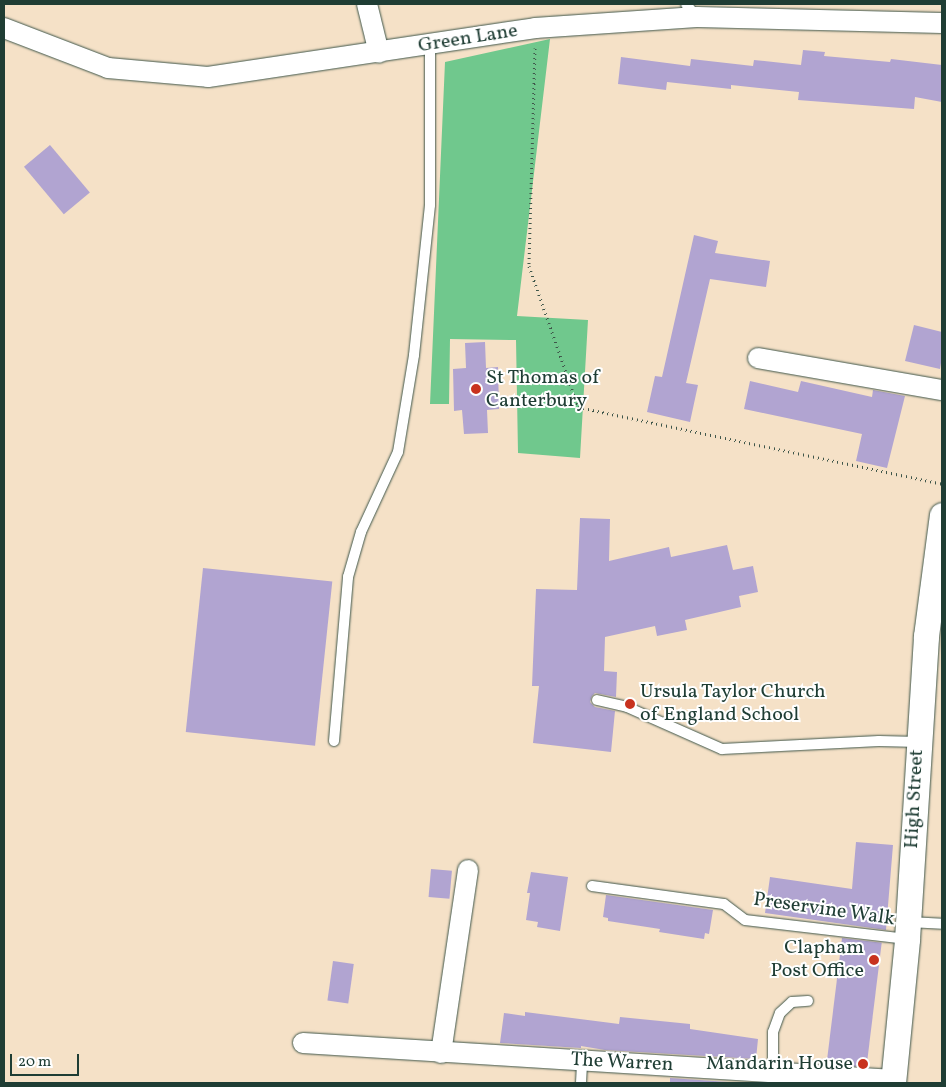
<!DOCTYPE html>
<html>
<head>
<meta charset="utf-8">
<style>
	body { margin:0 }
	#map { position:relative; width:946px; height:1087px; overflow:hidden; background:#f5e1c7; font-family:Vollkorn,serif }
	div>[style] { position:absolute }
	.green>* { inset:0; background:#70c88d }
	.building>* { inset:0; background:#b1a4d1; transform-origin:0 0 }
	.path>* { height:3px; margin-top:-1.5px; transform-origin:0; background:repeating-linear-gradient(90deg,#3f564a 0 1px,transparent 0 5px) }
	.roads { filter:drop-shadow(0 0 1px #3f564a) drop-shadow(0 0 1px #3f564a) }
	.service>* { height:10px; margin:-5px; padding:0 5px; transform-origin:5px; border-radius:5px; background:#fff }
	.minor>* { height:20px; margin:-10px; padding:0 10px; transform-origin:10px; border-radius:10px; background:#fff }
	.tertiary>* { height:25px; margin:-12.5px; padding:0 12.5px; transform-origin:12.5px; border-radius:12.5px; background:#fff }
	.dots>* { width:14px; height:14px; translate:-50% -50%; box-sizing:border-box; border:2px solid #fff; border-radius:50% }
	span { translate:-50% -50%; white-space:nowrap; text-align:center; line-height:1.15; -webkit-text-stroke:4px #fff; paint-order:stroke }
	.street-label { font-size:20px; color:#1f3d34 }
	.poi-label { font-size:20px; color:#1f3d34 }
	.left { translate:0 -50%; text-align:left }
	.right { translate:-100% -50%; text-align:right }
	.frame { position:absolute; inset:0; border:5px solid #1f3d34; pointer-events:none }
	.scale { position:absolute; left:10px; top:1054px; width:69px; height:22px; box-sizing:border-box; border:2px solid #1f3d34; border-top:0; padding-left:6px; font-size:15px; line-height:18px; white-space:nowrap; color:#1f3d34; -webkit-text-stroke:4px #fff; paint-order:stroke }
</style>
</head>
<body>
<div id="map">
	<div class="green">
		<div style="clip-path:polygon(550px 39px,517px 316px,588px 320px,580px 458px,518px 453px,516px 340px,450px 339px,449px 404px,430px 404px,445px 62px)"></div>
	</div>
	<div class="building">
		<div style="clip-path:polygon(803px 50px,825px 52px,824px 56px,890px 62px,891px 59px,942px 65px,942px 102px,915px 97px,914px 109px,798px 100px,799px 92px,731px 85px,731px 89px,667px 82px,666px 90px,618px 84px,621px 57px,690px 66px,691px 59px,753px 66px,754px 60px,801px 65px)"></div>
		<div style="left:50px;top:145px;width:62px;height:34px;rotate:50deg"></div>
		<div style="clip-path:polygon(694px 235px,718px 241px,715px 253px,770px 261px,766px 287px,710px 279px,686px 383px,698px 385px,690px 422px,647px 412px,655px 376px,662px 377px)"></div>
		<div style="clip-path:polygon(914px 325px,942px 332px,942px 357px,940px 369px,905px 361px)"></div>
		<div style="clip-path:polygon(485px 342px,486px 368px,498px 367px,499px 409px,487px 410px,488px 433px,464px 434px,462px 410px,454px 411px,453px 369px,466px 368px,465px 343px)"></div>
		<div style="clip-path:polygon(750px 381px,798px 392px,801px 381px,872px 397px,873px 390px,905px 396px,887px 468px,856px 461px,862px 434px,744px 409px)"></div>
		<div style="clip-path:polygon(580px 518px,610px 519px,609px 561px,669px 547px,671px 557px,727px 545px,733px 570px,753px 566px,758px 592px,739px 596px,741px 607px,685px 620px,687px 630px,657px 636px,655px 626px,605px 637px,604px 671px,617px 672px,616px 697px,595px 693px,592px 696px,590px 702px,595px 707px,615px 711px,611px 752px,533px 743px,539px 686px,532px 686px,536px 589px,577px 590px)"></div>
		<div style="left:203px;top:568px;width:130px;height:165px;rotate:6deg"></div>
		<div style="clip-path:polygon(856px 842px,893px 845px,886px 930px,765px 913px,770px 877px,852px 889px)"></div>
		<div style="left:431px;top:869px;width:21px;height:28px;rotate:5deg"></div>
		<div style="clip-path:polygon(531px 872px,568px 877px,560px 931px,537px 927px,538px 922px,526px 920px,530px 893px,527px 893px)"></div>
		<div style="clip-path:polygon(606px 895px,713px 910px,709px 934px,705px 933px,704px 939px,659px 932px,660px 929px,608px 921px,608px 918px,603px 917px)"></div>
		<div style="left:842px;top:938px;width:40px;height:126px;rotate:7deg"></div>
		<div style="left:333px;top:961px;width:21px;height:40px;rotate:8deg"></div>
		<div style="clip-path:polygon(525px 1012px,619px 1024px,620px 1017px,690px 1024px,690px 1029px,758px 1039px,756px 1059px,605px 1050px,581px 1046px,581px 1048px,500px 1043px,504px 1013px,525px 1016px)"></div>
		<div style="clip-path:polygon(670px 1078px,728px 1082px,728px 1083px,670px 1083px)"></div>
	</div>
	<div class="path">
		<div style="left:535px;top:48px;width:218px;rotate:91.6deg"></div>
		<div style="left:529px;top:266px;width:149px;rotate:70.8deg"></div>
		<div style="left:578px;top:407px;width:372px;rotate:11.9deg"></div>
	</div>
	<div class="roads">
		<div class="service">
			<div style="left:686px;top:4px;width:17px;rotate:50deg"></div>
			<div style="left:597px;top:700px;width:31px;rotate:13deg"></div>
			<div style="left:627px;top:707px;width:104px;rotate:23.9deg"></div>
			<div style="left:722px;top:749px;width:157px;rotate:-2.9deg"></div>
			<div style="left:879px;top:741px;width:40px;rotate:1.4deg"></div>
			<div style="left:334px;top:741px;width:165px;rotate:-85.1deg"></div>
			<div style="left:348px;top:577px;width:47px;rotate:-73.9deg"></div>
			<div style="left:361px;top:532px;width:88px;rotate:-65.2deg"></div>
			<div style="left:398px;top:452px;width:98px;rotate:-80.6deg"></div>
			<div style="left:414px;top:355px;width:151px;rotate:-83.9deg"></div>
			<div style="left:430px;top:205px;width:160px;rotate:-90deg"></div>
			<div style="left:592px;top:886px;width:133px;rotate:7.8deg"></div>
			<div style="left:724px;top:904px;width:26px;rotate:37deg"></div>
			<div style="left:745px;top:920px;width:163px;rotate:6.7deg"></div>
			<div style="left:909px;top:922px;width:33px;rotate:3deg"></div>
			<div style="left:773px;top:1072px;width:40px;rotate:-90deg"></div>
			<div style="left:773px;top:1032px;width:20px;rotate:-70deg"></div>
			<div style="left:780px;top:1013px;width:16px;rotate:-43deg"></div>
			<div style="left:792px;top:1002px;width:16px;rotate:-4deg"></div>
			<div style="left:581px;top:1083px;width:22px;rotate:-87deg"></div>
		</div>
		<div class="minor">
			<div style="left:367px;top:4px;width:50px;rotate:76.2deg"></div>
			<div style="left:4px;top:28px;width:111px;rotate:21deg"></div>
			<div style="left:108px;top:68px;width:100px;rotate:5.1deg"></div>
			<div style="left:208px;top:77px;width:331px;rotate:-8.5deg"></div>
			<div style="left:535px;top:28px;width:162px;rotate:-3.9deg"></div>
			<div style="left:697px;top:17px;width:245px;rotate:1.4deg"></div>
			<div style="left:758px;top:358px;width:187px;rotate:9.9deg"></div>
			<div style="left:303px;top:1043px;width:592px;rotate:3.58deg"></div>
			<div style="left:441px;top:1053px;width:185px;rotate:-81.6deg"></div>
		</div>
		<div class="tertiary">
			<div style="left:893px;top:1083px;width:145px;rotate:-84.4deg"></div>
			<div style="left:907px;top:939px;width:304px;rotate:-86.4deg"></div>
			<div style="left:926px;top:636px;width:122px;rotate:-82.5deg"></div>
		</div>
	</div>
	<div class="dots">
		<div style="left:476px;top:389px;background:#c8321e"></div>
		<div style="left:630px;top:704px;background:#c8321e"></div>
		<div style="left:874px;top:960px;background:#c8321e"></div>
		<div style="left:863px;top:1064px;background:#c8321e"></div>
	</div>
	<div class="street-label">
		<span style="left:468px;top:39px;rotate:-9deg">Green Lane</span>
		<span style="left:915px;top:799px;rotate:-87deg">High Street</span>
		<span style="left:824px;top:910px;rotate:8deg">Preservine Walk</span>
		<span style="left:622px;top:1063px;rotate:3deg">The Warren</span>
	</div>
	<div class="poi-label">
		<span class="left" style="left:486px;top:390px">St Thomas of<br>Canterbury</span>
		<span class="left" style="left:640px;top:704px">Ursula Taylor Church<br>of England School</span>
		<span class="right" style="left:864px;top:960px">Clapham<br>Post Office</span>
		<span class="right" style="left:853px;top:1064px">Mandarin House</span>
	</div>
	<div class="frame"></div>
	<div class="scale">20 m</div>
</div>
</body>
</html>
